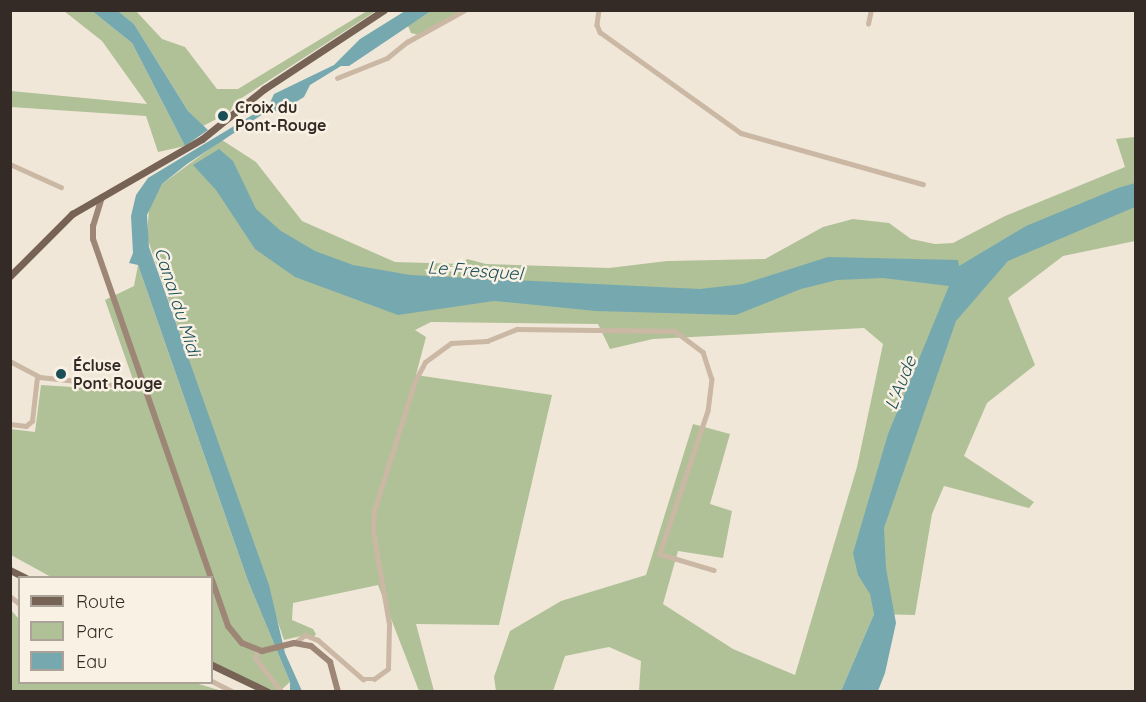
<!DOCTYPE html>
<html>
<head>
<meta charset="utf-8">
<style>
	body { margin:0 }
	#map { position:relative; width:1146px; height:702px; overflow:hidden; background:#f1e7d8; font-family:Quicksand,sans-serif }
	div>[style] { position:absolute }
	.green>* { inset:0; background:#b0c198 }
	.water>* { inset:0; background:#76a9af }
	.street>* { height:4.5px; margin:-2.25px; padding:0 2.25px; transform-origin:2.25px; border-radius:2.25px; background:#cab7a4 }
	.secondary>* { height:6px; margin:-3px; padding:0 3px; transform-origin:3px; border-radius:3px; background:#9d8675 }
	.primary>* { height:7px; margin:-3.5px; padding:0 3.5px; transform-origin:3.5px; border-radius:3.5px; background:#776356 }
	.dots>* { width:16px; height:16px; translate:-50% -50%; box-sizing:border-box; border:3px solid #f9f1e4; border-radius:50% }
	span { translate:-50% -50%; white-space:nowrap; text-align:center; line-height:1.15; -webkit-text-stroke:5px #f9f1e4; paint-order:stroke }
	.poi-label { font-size:16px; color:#352b26; font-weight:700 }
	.left { translate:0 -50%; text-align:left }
	.water-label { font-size:18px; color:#1b4f57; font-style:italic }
	.frame { position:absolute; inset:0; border:12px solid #352b26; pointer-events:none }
	.legend { position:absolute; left:18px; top:576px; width:195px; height:108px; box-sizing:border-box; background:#f9f1e4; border:2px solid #aba298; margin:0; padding:8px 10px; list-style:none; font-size:18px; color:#352b26 }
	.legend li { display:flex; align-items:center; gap:12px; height:30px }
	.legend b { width:30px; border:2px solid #aba298 }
</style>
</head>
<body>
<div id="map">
	<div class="green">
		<div style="clip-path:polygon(64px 11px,92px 11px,132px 43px,185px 146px,158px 152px,146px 116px,11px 107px,11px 91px,147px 104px,102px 41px)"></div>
		<div style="clip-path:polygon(118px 11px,136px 11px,162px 39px,185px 47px,217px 89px,238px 89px,367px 11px,376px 11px,234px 103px,230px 112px,203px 126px,188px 111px,134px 24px)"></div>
		<div style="clip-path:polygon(431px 11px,464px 11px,419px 35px,411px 33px,408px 26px)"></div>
		<div style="clip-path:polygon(1135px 137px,1135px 241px,1063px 256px,1008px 298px,1035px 365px,987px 403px,964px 456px,1034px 502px,1029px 508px,944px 486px,932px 514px,915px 615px,874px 614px,841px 691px,639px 691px,641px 661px,609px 647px,565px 656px,553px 691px,496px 691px,494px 677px,510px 631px,561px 601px,646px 575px,693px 424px,730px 434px,710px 504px,732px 511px,723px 558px,678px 551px,663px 604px,733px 649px,795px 675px,857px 467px,883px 344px,864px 328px,653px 339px,610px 349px,598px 324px,431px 322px,415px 330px,426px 337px,416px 375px,552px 395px,499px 625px,416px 624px,434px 691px,419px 691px,378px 585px,293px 603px,292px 620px,313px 629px,316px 634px,313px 638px,305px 635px,284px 640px,147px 237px,149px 208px,162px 184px,222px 140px,256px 162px,302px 221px,395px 262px,463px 264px,467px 259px,486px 264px,609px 268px,667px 261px,765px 259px,823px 227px,853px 219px,889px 223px,911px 239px,935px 244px,953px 243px,1005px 216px,1125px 167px,1116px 139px)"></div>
		<div style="clip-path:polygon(138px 265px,248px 581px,290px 682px,280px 691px,268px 691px,212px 665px,212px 578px,51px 577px,11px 555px,11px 429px,35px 432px,41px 385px,137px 391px,105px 300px,134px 286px)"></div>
		<div style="clip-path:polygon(10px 609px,19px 619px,20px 682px,192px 682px,222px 691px,11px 691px)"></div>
	</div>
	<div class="water">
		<div style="clip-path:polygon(92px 11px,118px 11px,134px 24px,188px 111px,208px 130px,185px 146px,132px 43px)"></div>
		<div style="clip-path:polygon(405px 11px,431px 11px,349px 66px,341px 66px,310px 85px,304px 97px,281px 111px,266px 112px,187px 164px,162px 184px,147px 215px,149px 247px,269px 585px,285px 653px,302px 691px,290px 691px,290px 682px,248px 581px,138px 265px,129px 263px,133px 253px,131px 216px,136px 195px,148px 178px,269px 105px,274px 94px,334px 65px,360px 39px)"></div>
		<div style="clip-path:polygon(219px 149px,233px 161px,256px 209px,281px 231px,315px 251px,353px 265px,410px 275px,700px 289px,743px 284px,828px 257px,958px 260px,959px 266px,1026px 226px,1118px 188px,1135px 183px,1135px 207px,1008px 261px,956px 321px,884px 528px,886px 568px,896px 623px,885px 673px,878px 691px,841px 691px,874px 614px,870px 594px,858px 575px,853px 553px,888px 434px,949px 286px,883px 278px,837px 280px,801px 289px,736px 315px,596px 311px,494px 301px,398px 315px,295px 277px,255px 249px,216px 190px,193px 165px)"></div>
	</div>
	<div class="street">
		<div style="left:599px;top:10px;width:15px;rotate:98deg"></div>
		<div style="left:597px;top:25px;width:8px;rotate:67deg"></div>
		<div style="left:600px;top:32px;width:173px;rotate:35.6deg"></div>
		<div style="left:741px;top:133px;width:189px;rotate:15.7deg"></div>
		<div style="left:868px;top:24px;width:14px;rotate:-78deg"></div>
		<div style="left:337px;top:78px;width:54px;rotate:-21.8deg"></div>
		<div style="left:387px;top:58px;width:26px;rotate:-39deg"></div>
		<div style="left:407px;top:42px;width:66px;rotate:-28.9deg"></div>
		<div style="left:10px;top:164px;width:56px;rotate:24.3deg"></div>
		<div style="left:10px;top:361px;width:34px;rotate:28deg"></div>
		<div style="left:40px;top:377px;width:83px;rotate:6.2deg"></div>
		<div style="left:123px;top:386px;width:19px;rotate:-9deg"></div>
		<div style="left:10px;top:424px;width:16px;rotate:7deg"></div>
		<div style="left:26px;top:426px;width:8px;rotate:-40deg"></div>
		<div style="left:32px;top:421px;width:44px;rotate:-83.5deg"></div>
		<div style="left:10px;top:596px;width:13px;rotate:39deg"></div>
		<div style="left:294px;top:643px;width:14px;rotate:-36deg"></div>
		<div style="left:305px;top:635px;width:14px;rotate:21deg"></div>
		<div style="left:318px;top:640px;width:60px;rotate:40.9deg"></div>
		<div style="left:363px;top:679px;width:11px"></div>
		<div style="left:374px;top:679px;width:17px;rotate:-36deg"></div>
		<div style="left:388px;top:669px;width:45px;rotate:-88.7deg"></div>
		<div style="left:389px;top:624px;width:94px;rotate:-99.8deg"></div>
		<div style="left:373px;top:531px;width:20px;rotate:-87deg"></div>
		<div style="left:374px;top:511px;width:136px;rotate:-72.5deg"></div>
		<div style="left:415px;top:381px;width:21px;rotate:-62deg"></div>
		<div style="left:425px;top:362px;width:32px;rotate:-36deg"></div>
		<div style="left:451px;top:343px;width:36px;rotate:-3deg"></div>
		<div style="left:487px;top:341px;width:32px;rotate:-22deg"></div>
		<div style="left:517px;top:329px;width:158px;rotate:0.7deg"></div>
		<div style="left:675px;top:331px;width:35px;rotate:37deg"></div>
		<div style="left:703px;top:352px;width:28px;rotate:72deg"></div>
		<div style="left:712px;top:379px;width:32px;rotate:97deg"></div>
		<div style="left:708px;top:411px;width:151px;rotate:108.6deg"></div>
		<div style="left:660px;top:554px;width:56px;rotate:16.5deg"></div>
		<div style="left:257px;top:650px;width:9px;rotate:96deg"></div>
		<div style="left:256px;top:659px;width:42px;rotate:51.8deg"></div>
		<div style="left:212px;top:681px;width:25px;rotate:27deg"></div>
		<div style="left:976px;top:692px;width:36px"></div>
	</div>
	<div class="secondary">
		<div style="left:102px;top:197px;width:30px;rotate:107deg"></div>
		<div style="left:93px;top:226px;width:13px;rotate:90deg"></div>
		<div style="left:93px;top:239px;width:359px;rotate:70.8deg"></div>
		<div style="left:212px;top:580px;width:49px;rotate:70.8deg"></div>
		<div style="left:228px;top:626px;width:22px;rotate:51deg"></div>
		<div style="left:242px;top:643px;width:22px;rotate:22deg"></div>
		<div style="left:262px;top:651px;width:33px;rotate:-14deg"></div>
		<div style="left:294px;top:643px;width:17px;rotate:10deg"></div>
		<div style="left:311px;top:646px;width:25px;rotate:40deg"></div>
		<div style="left:330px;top:662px;width:31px;rotate:75deg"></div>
	</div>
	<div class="primary">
		<div style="left:10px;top:276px;width:88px;rotate:-45deg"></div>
		<div style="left:72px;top:214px;width:150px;rotate:-30deg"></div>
		<div style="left:202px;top:139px;width:80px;rotate:-38.9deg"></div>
		<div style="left:264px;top:89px;width:144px;rotate:-33.4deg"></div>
		<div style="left:10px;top:570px;width:18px;rotate:27deg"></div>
		<div style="left:212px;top:665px;width:62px;rotate:25.7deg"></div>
	</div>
	<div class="dots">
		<div style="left:223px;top:116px;background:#1b4f57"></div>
		<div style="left:61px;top:374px;background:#1b4f57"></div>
	</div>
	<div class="poi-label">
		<span class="left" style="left:235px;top:116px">Croix du<br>Pont-Rouge</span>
		<span class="left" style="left:73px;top:374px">Écluse<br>Pont Rouge</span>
	</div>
	<div class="water-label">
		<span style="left:475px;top:271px;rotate:4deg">Le Fresquel</span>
		<span style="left:177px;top:302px;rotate:72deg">Canal du Midi</span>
		<span style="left:901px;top:383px;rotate:-68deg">L'Aude</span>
	</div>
	<div class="frame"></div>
	<ul class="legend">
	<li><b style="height:8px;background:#776356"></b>Route</li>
	<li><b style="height:16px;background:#b0c198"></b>Parc</li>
	<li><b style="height:16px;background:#76a9af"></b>Eau</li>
	</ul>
</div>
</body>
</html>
